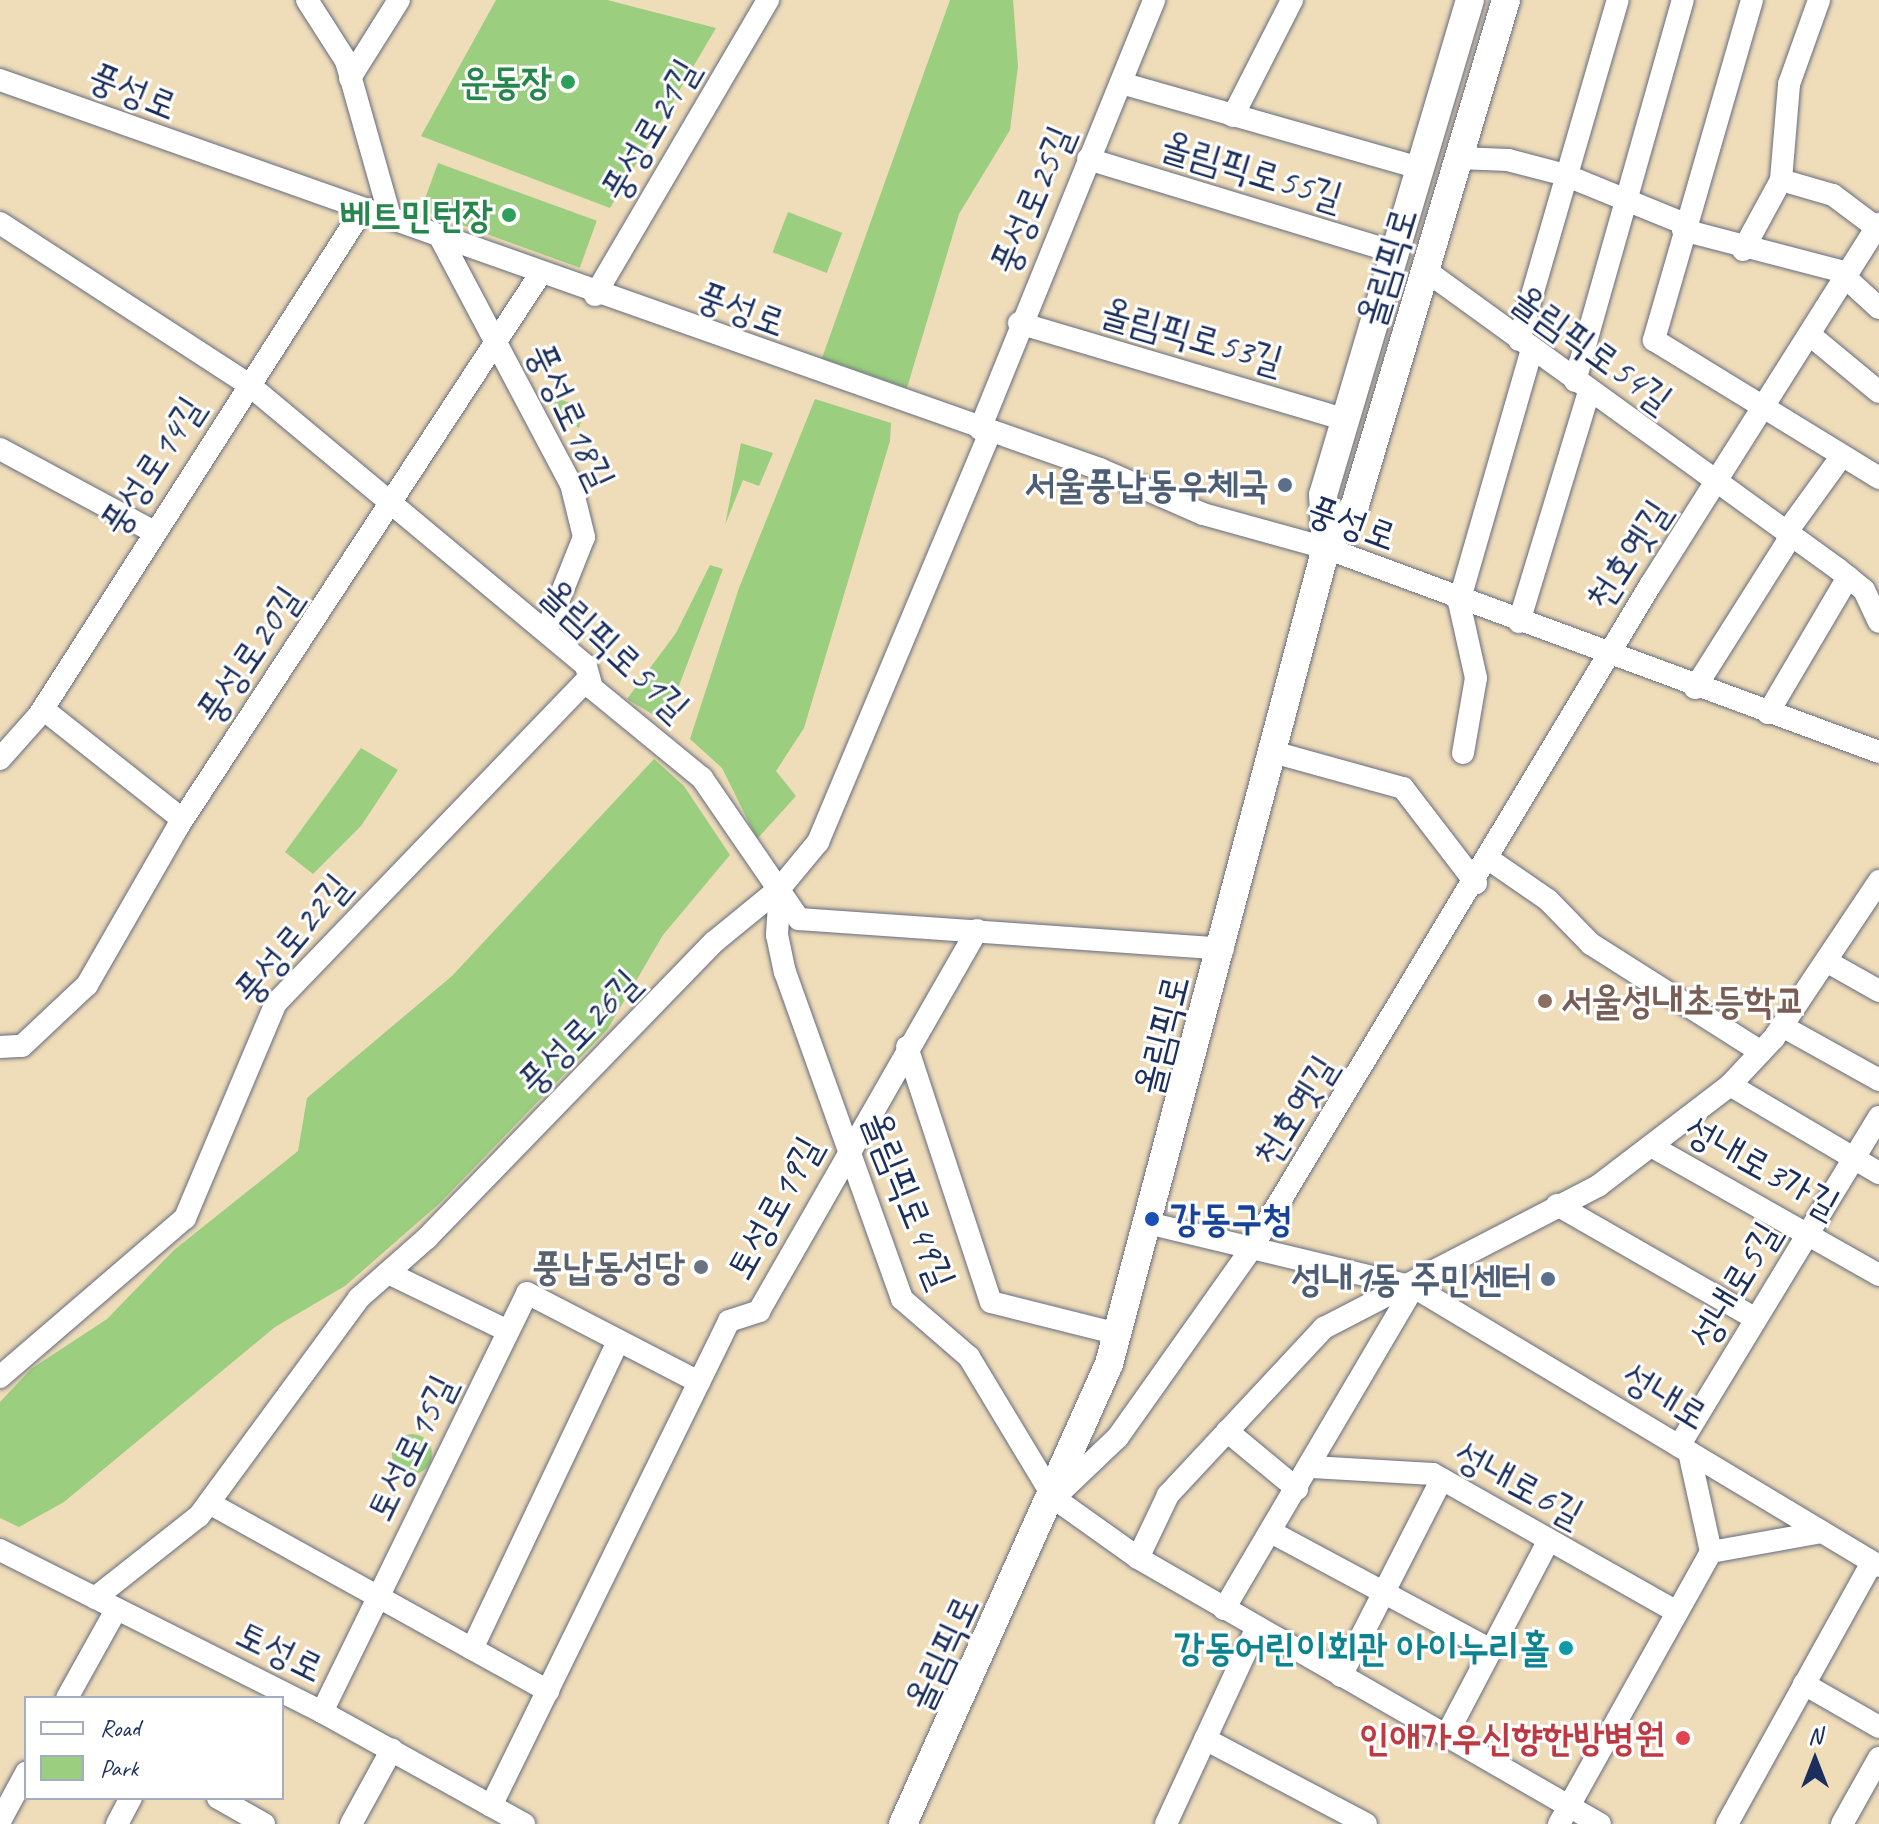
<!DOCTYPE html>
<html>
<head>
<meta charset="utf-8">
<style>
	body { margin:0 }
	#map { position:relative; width:1879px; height:1824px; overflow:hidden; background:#efdcb9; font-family:Caveat,"Poor Story",sans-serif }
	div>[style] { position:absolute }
	.green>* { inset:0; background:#9bce7e; transform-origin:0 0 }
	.round { border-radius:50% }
	.roads { filter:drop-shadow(0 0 2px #656c7e) drop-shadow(0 0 2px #656c7e) }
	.minor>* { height:22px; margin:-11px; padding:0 11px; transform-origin:11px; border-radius:11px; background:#fff }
	.major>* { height:28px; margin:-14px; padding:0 14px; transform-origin:14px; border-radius:14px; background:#fff }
	.dots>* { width:22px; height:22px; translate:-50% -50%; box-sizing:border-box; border:4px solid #fff; border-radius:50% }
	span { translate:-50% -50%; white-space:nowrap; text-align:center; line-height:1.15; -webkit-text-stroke:6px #fff; paint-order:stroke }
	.leisure-label { font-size:38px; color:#27864d; font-weight:700 }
	.right { translate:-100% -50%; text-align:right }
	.street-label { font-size:38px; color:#1b2f5e }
	.service-label { font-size:38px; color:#4e5e75; font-weight:700 }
	.education-label { font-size:38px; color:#785e54; font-weight:700 }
	.left { translate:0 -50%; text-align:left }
	.transit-label { font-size:38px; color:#164399; font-weight:700 }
	.worship-label { font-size:38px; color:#5b616d; font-weight:700 }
	.culture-label { font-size:38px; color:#0d838f; font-weight:700 }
	.health-label { font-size:38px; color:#be3a42; font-weight:700 }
	.legend { position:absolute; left:24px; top:1696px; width:260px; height:104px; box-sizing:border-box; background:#fff; border:2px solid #a4acbf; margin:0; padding:10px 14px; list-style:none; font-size:24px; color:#1b2f5e }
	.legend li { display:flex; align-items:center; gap:16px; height:40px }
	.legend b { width:40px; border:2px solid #a4acbf }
	.north { position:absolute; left:1775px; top:1720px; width:80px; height:80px; -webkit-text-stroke:6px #fff; paint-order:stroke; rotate:0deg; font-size:22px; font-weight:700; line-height:32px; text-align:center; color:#1b2f5e }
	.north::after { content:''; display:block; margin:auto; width:28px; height:36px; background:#1b2f5e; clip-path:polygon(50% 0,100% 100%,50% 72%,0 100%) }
</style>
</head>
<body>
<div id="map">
	<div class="green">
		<div style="clip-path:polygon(496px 0,607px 0,716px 28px,610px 208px,421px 136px)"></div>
		<div style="clip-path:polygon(950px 0,1013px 0,1018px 66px,1010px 130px,959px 214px,907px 388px,822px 358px)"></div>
		<div style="left:438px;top:163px;width:169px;height:50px;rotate:20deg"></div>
		<div style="left:788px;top:212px;width:58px;height:43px;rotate:21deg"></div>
		<div style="clip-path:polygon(556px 398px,585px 408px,579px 428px,553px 408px)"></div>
		<div style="clip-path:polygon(815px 399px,891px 423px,890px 441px,804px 728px,776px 771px,796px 796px,757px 839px,722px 768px,690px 739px,739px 588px)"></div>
		<div style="clip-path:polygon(741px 443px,773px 453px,759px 486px,743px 480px,725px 525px)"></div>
		<div style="clip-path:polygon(710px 565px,723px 569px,674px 699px,657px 717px,627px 699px,676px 633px)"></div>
		<div style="clip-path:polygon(361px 748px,398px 770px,361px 826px,313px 874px,285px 852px)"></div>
		<div style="clip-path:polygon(654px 759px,684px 786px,730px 855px,663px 935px,607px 1030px,440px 1203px,345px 1286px,275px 1327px,64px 1502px,19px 1527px,0 1518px,0 1402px,31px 1369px,107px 1319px,174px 1250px,298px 1151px,307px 1098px,452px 976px)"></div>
		<div class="round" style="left:392px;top:1434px;width:40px;height:40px"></div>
	</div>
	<div class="roads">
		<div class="minor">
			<div style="left:307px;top:0;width:72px;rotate:57.4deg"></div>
			<div style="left:346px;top:61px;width:162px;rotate:74.2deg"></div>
			<div style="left:1752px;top:0;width:354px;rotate:106.1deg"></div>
			<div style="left:1654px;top:340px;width:264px;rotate:31.5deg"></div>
			<div style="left:350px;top:78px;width:92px;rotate:-57.9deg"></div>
			<div style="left:0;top:80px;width:1167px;rotate:19.48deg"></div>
			<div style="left:1100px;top:469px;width:112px;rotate:23.6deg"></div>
			<div style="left:1203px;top:514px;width:128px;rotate:15.5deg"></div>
			<div style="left:1326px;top:548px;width:589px;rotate:20.25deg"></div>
			<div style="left:1121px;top:83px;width:310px;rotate:15.9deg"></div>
			<div style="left:1233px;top:116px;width:130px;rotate:-63deg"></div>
			<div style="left:1459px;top:158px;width:49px;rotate:2.3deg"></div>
			<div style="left:1508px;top:160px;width:59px;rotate:14.7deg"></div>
			<div style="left:1565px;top:175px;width:130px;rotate:22.2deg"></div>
			<div style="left:1088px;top:159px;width:320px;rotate:16.9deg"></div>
			<div style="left:1781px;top:180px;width:54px;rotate:16.1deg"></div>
			<div style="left:1833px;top:195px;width:55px;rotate:36.9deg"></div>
			<div style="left:0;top:223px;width:296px;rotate:33deg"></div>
			<div style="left:248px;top:384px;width:440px;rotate:39.8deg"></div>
			<div style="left:586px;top:666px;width:23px;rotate:75deg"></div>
			<div style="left:592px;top:688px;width:142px;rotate:39.3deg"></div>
			<div style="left:702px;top:778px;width:171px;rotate:55.5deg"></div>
			<div style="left:799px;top:919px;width:425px;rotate:4deg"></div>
			<div style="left:1683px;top:230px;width:171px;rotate:14.6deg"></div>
			<div style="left:440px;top:237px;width:280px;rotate:62.1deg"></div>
			<div style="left:571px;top:484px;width:55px;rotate:76.2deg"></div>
			<div style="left:584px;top:537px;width:102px;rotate:111.8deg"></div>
			<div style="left:1743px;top:250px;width:80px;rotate:-61.5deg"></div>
			<div style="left:1781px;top:180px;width:96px;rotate:-85.2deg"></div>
			<div style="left:1789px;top:84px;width:89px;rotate:-70.3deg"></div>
			<div style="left:1425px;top:270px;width:510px;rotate:35.9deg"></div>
			<div style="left:1838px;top:569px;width:33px;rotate:39deg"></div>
			<div style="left:1864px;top:590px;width:35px;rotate:65deg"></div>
			<div style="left:1845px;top:277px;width:46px;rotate:42.4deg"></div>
			<div style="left:595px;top:295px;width:342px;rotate:-59.6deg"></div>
			<div style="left:1019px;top:323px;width:339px;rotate:16.5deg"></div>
			<div style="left:1810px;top:335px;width:89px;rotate:39.6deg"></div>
			<div style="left:1519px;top:340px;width:354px;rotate:-73.8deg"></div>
			<div style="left:1575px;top:381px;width:396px;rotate:-74.2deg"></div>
			<div style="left:980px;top:429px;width:463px;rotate:-67.9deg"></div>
			<div style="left:0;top:449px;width:173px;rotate:28.3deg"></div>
			<div style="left:1786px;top:533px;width:94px;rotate:-54.1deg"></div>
			<div style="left:1519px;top:622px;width:241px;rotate:-73.1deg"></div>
			<div style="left:1695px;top:688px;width:180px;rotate:-57.7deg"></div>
			<div style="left:43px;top:709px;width:177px;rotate:38.4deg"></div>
			<div style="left:1768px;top:713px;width:158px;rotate:-59.5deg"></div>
			<div style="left:1273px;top:752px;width:135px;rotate:15.5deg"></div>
			<div style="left:1403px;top:788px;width:120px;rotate:52.5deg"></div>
			<div style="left:1463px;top:753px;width:76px;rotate:-80.2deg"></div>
			<div style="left:1476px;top:678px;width:78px;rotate:-102.6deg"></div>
			<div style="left:1459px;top:602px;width:263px;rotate:-73.9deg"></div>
			<div style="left:0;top:759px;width:59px;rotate:-48.4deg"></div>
			<div style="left:39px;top:715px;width:601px;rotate:-57.37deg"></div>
			<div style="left:1490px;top:860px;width:70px;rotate:34.6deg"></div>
			<div style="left:1548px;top:900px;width:62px;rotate:45.7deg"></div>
			<div style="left:1591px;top:944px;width:201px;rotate:32.4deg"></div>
			<div style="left:780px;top:888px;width:47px;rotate:93.7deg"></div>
			<div style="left:777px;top:935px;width:38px;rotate:78deg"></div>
			<div style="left:785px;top:972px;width:347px;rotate:70.3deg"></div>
			<div style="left:902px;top:1299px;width:89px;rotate:40.9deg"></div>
			<div style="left:969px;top:1357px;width:165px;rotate:58.9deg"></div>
			<div style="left:1054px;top:1498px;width:103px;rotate:35.5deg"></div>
			<div style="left:1138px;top:1558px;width:533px;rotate:29.93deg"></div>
			<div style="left:1826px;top:961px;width:61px;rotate:29.5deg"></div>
			<div style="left:1782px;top:1026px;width:111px;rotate:29.1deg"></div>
			<div style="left:0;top:1047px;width:22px;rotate:-3deg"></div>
			<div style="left:22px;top:1046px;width:89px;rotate:-43.2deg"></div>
			<div style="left:87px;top:985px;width:185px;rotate:-60.1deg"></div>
			<div style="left:179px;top:825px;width:657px;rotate:-56.75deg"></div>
			<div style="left:907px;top:1047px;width:268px;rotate:71.8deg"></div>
			<div style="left:991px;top:1302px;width:131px;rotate:14.1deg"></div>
			<div style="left:1730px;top:1085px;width:173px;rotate:30.6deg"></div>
			<div style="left:1651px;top:1146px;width:262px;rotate:29.5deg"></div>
			<div style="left:1557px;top:1205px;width:229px;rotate:29.8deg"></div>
			<div style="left:1152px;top:1224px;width:269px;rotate:13.5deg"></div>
			<div style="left:1414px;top:1287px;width:542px;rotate:30.96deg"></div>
			<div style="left:388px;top:1273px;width:133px;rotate:25.8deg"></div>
			<div style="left:0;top:1377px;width:244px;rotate:-40.7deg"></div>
			<div style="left:185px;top:1218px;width:233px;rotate:-67.1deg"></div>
			<div style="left:276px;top:1003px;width:451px;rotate:-46.1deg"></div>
			<div style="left:1227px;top:1431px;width:91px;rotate:39.6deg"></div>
			<div style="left:1679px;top:1446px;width:385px;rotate:-58.7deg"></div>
			<div style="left:1312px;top:1467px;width:121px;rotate:3.3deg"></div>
			<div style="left:1433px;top:1474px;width:280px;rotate:29.5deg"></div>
			<div style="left:1054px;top:1498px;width:88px;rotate:-43.6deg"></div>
			<div style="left:1118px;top:1437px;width:234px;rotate:-54.7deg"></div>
			<div style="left:1253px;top:1246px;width:772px;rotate:-58.99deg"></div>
			<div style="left:1651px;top:584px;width:426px;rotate:-57.7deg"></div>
			<div style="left:209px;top:1503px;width:388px;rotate:29deg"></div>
			<div style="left:1271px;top:1532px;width:250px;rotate:28.2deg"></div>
			<div style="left:0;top:1550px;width:360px;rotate:26.7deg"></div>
			<div style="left:322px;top:1712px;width:231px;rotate:29deg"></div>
			<div style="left:1711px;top:1552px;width:113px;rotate:-10.2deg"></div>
			<div style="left:1138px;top:1558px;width:70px;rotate:-64.5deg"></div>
			<div style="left:1168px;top:1495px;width:229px;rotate:-47deg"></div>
			<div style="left:1324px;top:1328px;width:309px;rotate:-27.4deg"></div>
			<div style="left:1598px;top:1186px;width:166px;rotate:-37.4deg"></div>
			<div style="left:1730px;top:1085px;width:64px;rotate:-46.9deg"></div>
			<div style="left:1774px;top:1038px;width:189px;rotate:-56.2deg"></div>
			<div style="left:95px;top:1598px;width:132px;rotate:-38.3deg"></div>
			<div style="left:199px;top:1516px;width:270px;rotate:-53.7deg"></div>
			<div style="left:359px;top:1298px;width:91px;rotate:-41.4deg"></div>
			<div style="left:427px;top:1238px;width:412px;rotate:-45.9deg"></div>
			<div style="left:714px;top:942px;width:85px;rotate:-39.3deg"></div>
			<div style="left:780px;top:888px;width:60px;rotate:-50.4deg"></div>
			<div style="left:818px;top:842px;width:444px;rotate:-67.2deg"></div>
			<div style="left:1224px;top:1609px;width:374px;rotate:-59.5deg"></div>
			<div style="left:472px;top:1649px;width:341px;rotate:-64.6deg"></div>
			<div style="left:1341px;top:1676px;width:221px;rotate:-62.9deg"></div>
			<div style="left:1804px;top:1684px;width:86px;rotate:29.8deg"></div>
			<div style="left:67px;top:1698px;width:101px;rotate:-60.9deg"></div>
			<div style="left:322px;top:1712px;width:466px;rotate:-63.9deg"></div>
			<div style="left:527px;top:1293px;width:194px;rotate:27.4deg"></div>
			<div style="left:1446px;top:1736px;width:221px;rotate:-62.3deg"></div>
			<div style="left:1205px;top:1739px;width:182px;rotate:27.8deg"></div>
			<div style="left:218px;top:1798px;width:53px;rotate:29.5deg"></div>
			<div style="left:491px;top:1806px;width:540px;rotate:-63.86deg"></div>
			<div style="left:729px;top:1321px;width:32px;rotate:-18deg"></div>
			<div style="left:759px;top:1311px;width:439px;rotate:-60.2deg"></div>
			<div style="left:0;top:1821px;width:55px;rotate:-61.6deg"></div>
			<div style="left:117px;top:1824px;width:30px;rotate:-62deg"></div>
			<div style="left:351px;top:1824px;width:85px;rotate:-61.3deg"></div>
			<div style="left:1166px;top:1824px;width:217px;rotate:-65.2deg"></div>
			<div style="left:1559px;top:1824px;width:312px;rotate:-60.8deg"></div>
			<div style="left:1711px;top:1552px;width:102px;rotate:-102.4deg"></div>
			<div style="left:1727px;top:1824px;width:299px;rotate:-61deg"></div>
			<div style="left:1842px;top:1824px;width:76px;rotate:-60.7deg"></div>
		</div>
		<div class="major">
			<div style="left:1326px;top:548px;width:52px;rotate:-56deg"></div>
			<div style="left:1355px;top:505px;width:527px;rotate:-73.35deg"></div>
			<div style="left:903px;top:1824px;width:504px;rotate:-65.88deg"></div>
			<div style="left:1109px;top:1364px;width:844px;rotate:-75.11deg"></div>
			<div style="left:1326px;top:548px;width:53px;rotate:-93.2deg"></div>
			<div style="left:1323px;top:495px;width:516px;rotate:-73.46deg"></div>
		</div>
	</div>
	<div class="dots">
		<div style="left:568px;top:82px;background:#2e9e5b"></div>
		<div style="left:509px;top:215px;background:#2e9e5b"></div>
		<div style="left:1285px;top:485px;background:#5c6f8a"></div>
		<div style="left:1545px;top:1001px;background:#8d6e63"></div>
		<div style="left:1152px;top:1219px;background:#1a4fb4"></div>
		<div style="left:701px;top:1267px;background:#6b7280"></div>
		<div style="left:1548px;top:1279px;background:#5c6f8a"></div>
		<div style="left:1566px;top:1648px;background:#0f9aa8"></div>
		<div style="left:1683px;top:1738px;background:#e0444e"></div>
	</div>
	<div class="leisure-label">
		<span class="right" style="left:552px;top:82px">운동장</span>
		<span class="right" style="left:493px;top:215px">베트민턴장</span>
	</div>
	<div class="street-label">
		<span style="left:133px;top:91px;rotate:22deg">풍성로</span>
		<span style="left:650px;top:130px;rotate:-60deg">풍성로21길</span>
		<span style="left:1252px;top:171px;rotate:17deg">올림픽로55길</span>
		<span style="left:1032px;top:200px;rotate:-67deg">풍성로25길</span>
		<span style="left:1387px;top:267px;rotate:-73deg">올림픽로</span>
		<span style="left:741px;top:309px;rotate:20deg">풍성로</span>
		<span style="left:1192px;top:336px;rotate:16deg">올림픽로53길</span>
		<span style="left:1592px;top:349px;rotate:36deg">올림픽로54길</span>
		<span style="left:571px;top:416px;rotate:65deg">풍성로18길</span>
		<span style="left:152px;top:466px;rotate:-57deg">풍성로14길</span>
		<span style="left:1352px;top:523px;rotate:20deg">풍성로</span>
		<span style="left:1628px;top:555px;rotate:-57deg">천호옛길</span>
		<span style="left:615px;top:650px;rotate:43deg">올림픽로51길</span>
		<span style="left:249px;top:655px;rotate:-56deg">풍성로20길</span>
		<span style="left:292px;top:939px;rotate:-50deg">풍성로22길</span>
		<span style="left:579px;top:1032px;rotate:-46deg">풍성로26길</span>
		<span style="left:1162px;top:1035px;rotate:-76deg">올림픽로</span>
		<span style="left:1295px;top:1111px;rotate:-58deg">천호옛길</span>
		<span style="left:1762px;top:1167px;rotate:29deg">성내로3가길</span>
		<span style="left:909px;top:1200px;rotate:68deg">올림픽로49길</span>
		<span style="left:774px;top:1208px;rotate:-61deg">토성로19길</span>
		<span style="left:1735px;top:1285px;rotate:-59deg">성내로5길</span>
		<span style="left:1665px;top:1396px;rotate:31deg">성내로</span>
		<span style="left:411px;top:1448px;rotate:-64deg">토성로15길</span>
		<span style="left:1519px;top:1484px;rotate:28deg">성내로6길</span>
		<span style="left:280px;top:1651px;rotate:26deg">토성로</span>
		<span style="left:942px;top:1653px;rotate:-65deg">올림픽로</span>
	</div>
	<div class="service-label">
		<span class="right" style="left:1269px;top:485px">서울풍납동우체국</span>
		<span class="right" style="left:1532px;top:1279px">성내1동 주민센터</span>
	</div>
	<div class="education-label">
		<span class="left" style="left:1561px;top:1001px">서울성내초등학교</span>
	</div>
	<div class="transit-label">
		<span class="left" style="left:1170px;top:1219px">강동구청</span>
	</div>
	<div class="worship-label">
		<span class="right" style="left:685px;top:1267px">풍납동성당</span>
	</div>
	<div class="culture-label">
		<span class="right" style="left:1550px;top:1648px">강동어린이회관 아이누리홀</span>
	</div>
	<div class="health-label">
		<span class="right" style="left:1665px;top:1738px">인애가우신향한방병원</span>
	</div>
	<ul class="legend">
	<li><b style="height:10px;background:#fff"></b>Road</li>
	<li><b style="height:22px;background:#9bce7e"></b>Park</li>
	</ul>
	<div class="north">N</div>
</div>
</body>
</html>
